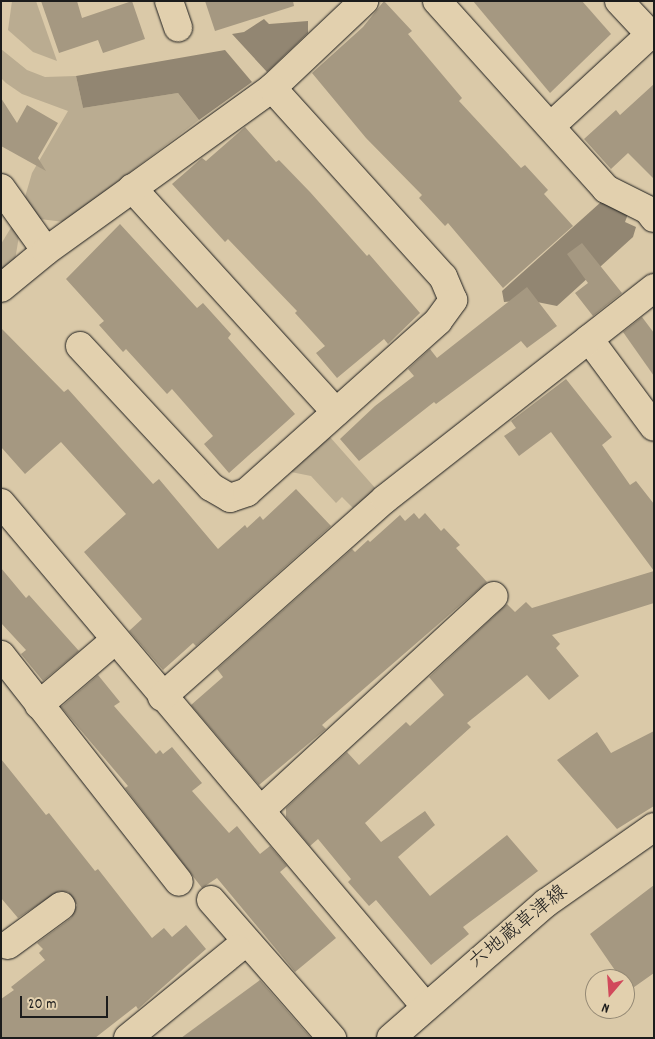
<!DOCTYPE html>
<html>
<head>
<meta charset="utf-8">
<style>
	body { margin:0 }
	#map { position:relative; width:655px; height:1039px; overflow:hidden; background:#dac9a8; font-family:Dekko,"Klee One",sans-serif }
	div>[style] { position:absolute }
	.green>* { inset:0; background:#baac91 }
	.water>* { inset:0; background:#928672 }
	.building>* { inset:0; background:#a59881 }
	.roads { filter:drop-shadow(0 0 1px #1c1c1c) drop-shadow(0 0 1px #1c1c1c) }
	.minor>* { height:28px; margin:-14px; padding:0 14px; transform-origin:14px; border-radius:14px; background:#e2d0ae }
	.major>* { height:28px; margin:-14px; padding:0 14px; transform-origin:14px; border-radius:14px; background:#e2d0ae }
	span { translate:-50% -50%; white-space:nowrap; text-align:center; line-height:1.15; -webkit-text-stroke:4.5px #e2d0ae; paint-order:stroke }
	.street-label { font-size:20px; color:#1c1c1c }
	.frame { position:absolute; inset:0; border:2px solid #1c1c1c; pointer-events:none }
	.north { position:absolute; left:585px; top:969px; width:50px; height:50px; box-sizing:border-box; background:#e2d0ae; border:1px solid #938874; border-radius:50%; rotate:198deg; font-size:14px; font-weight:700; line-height:20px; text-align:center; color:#1c1c1c }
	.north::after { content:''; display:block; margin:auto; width:18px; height:22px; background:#d1495b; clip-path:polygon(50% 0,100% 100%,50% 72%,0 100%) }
	.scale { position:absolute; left:20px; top:996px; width:88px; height:22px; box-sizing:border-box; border:2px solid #1c1c1c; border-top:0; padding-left:6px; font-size:15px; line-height:18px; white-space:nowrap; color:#1c1c1c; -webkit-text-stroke:4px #e2d0ae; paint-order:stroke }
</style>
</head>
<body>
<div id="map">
	<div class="green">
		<div style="clip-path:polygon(12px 1px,36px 1px,57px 61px,33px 52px,8px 30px)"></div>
		<div style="clip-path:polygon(1px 49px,27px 70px,45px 77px,76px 76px,83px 108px,178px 93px,199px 120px,64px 222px,40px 219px,25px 197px,32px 173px,68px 111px,22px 94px,6px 83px,1px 78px)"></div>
		<div style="clip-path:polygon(12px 226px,19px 236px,15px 260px,1px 271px,1px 244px)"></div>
		<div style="clip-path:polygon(330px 437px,376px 489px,353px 508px,342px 497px,336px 503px,311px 476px,291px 472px)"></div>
	</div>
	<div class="water">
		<div style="clip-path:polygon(264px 19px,269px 24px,308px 21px,308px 33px,267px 72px,232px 34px,244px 32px)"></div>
		<div style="clip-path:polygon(225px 50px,252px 82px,199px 120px,178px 93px,83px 108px,76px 76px)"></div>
		<div style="clip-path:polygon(601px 202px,628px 214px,625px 222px,636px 227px,633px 237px,557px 306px,527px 300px,504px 302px,502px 291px)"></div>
	</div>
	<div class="building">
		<div style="clip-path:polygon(41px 1px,77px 1px,82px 18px,132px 1px,145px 39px,103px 53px,98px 40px,59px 53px)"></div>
		<div style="clip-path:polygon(205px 1px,293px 1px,294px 6px,215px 31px)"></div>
		<div style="clip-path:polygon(384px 1px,412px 31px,408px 34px,462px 98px,459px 101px,521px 168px,525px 165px,548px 190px,544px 194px,573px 226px,503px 288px,448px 223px,445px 226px,419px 198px,422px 195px,366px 138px,312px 73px,363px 27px)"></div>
		<div style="clip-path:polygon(473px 1px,582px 1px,611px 34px,550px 93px)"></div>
		<div style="clip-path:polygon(654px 84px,654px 179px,628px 153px,611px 169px,584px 139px,616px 110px,620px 115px)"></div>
		<div style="clip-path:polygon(1px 98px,17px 123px,27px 105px,58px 123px,38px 158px,46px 171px,1px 146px)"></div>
		<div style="clip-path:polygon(245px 127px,276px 162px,279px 160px,310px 192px,367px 256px,369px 254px,420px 313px,388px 344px,384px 339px,337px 378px,316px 353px,325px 346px,295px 313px,297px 311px,228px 239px,225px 242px,172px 184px,202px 158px,206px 161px)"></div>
		<div style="clip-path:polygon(120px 224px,197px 308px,203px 303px,231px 334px,228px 338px,295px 414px,229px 473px,204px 444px,213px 436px,172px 389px,167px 394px,126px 349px,123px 352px,99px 325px,104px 321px,66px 279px)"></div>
		<div style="clip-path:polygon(582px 243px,622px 293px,593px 316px,575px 293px,588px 283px,567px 254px)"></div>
		<div style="clip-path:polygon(527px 287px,557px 326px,527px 348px,521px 341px,436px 404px,434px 402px,359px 461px,340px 439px,375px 406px,414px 376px,408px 369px,430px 349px,437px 358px)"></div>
		<div style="clip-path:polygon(642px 317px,654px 333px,654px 376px,623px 332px)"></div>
		<div style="clip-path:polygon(1px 328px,64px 392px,68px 389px,153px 484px,159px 479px,218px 549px,245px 525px,247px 528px,260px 516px,263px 520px,296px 489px,331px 526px,196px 646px,193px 643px,163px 670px,129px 631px,142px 619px,84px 552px,126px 514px,61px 442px,25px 474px,1px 447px)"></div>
		<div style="clip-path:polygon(566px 379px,612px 437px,602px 445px,630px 485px,636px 481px,654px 504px,654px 571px,551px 432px,519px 456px,504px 436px,516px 428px,511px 421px)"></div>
		<div style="clip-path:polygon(414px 513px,419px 519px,425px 513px,441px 531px,444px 528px,460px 545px,456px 548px,487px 582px,322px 725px,326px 729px,259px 785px,191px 705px,223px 677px,217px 669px,352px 549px,355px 552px,368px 540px,370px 542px,400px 515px,405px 521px)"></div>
		<div style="clip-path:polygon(1px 568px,26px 598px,29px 595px,79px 651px,43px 681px,21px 654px,26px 650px,1px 623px)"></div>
		<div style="clip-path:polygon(654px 571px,654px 603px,552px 635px,560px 644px,556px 648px,579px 676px,549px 700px,527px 675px,467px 723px,471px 727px,365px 823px,381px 842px,425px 811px,435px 825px,398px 857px,430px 896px,507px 835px,538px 871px,463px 927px,469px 934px,431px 965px,376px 900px,369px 906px,348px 882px,351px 879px,318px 839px,310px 846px,286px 817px,286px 808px,347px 752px,359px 765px,406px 722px,410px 726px,444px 695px,429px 677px,507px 604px,515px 612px,526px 602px,532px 608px)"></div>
		<div style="clip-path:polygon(98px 675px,120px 702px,114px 706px,156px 754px,160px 750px,163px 754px,172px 747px,202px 783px,192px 791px,229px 833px,237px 826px,260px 854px,270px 846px,287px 866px,280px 872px,336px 938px,295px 972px,217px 878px,202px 888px,125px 788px,128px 786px,61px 707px)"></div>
		<div style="clip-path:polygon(654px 731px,654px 806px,617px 829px,557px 760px,597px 732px,611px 753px)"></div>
		<div style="clip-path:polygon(1px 759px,46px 815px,49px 813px,95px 871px,98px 869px,152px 938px,164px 928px,172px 937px,186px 925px,206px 949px,138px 1009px,136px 1006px,95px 1038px,1px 1038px,1px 999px,14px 990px,11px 987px,45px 960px,39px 953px,43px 949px,37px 943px,71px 918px,77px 905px,68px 892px,59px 891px,18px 918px,1px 898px)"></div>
		<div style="clip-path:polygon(654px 885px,654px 973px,630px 990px,625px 979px,621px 979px,590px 934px)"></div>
		<div style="clip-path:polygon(260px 980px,311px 1038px,181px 1038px)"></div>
	</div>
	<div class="roads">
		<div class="minor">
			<div style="left:169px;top:1px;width:28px;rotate:71deg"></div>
			<div style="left:437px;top:1px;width:253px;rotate:48deg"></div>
			<div style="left:606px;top:189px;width:47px;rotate:26.6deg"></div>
			<div style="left:648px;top:210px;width:10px;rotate:53deg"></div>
			<div style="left:619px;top:1px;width:45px;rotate:46.8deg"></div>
			<div style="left:551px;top:126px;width:140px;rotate:-42.7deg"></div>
			<div style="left:1px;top:188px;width:77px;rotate:54.5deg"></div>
			<div style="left:132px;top:188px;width:303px;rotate:47.7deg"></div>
			<div style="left:1px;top:288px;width:58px;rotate:-39.4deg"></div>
			<div style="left:46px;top:251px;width:279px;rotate:-35.8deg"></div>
			<div style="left:272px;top:88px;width:127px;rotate:-43.4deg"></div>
			<div style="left:589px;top:339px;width:109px;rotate:53.5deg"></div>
			<div style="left:80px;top:346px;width:192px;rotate:47.1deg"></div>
			<div style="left:211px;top:487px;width:22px;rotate:30deg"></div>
			<div style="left:230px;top:498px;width:18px;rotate:-19deg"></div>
			<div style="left:247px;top:492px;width:256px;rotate:-41.8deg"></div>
			<div style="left:438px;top:321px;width:26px;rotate:-54deg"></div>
			<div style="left:453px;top:300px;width:25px;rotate:-113deg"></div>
			<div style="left:443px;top:277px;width:255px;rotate:-132.1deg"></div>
			<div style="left:1px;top:503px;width:658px;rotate:49.87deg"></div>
			<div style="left:1px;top:655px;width:288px;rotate:51.9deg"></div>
			<div style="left:162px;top:697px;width:298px;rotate:-41.6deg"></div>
			<div style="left:385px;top:499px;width:342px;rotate:-38.1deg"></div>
			<div style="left:39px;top:705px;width:100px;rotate:-40.5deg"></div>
			<div style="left:261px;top:810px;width:316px;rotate:-42.6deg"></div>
			<div style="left:211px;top:900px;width:184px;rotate:48.8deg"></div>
			<div style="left:8px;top:945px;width:66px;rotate:-36.3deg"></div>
			<div style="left:128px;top:1038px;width:141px;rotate:-39.2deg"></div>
		</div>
		<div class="major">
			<div style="left:391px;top:1038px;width:206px;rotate:-41.1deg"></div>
			<div style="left:546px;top:903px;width:132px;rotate:-35.1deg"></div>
		</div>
	</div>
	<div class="street-label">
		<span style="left:519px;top:928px;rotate:-39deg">六地蔵草津線</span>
	</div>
	<div class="frame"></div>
	<div class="north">N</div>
	<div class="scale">20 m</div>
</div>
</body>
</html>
